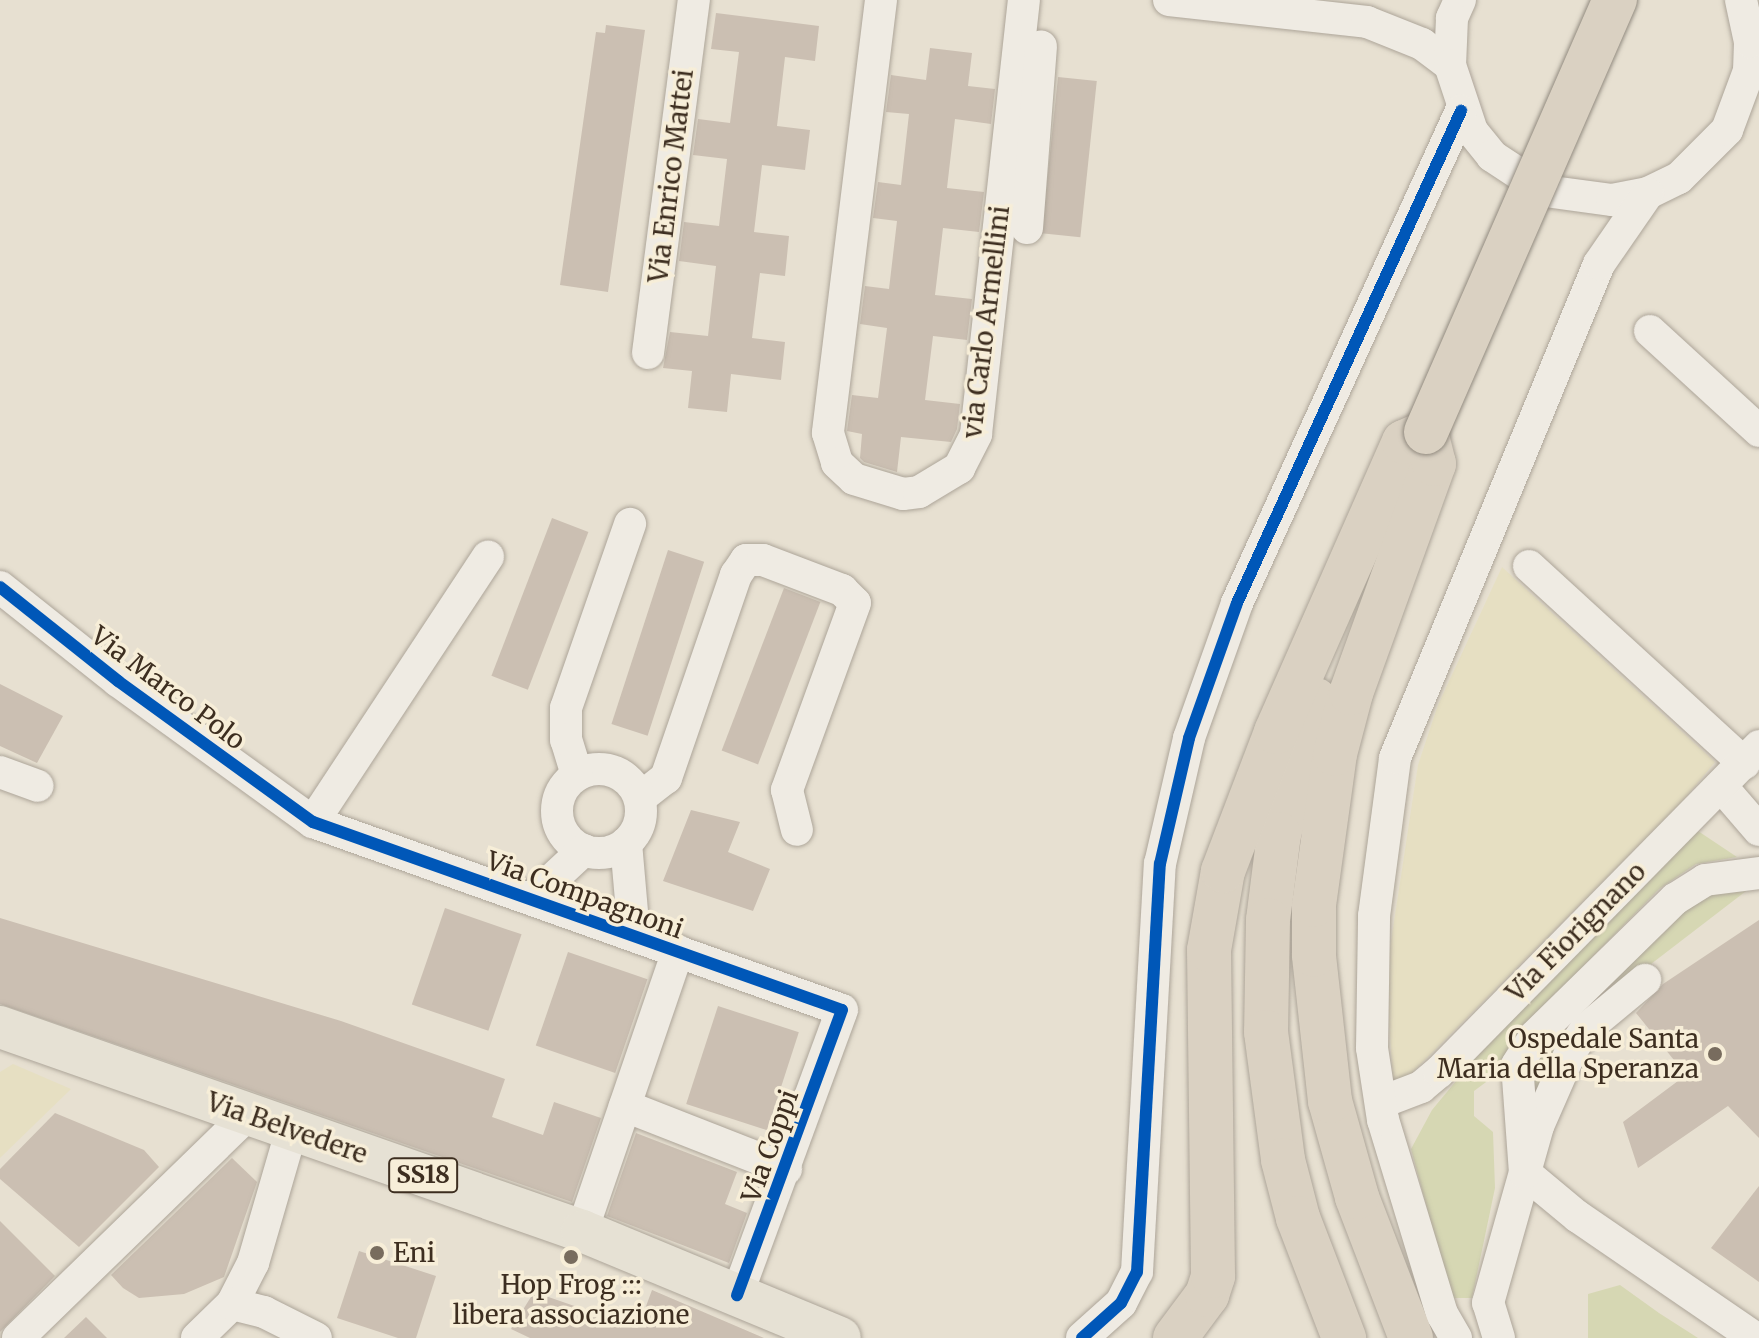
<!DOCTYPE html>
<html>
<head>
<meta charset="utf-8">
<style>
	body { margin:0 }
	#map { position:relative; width:1759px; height:1338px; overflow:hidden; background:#e7e0d1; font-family:Merriweather,serif }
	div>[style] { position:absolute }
	.farmland>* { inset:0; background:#e6dfc2 }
	.green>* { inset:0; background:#d6d7b3 }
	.building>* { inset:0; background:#cbbfb2; transform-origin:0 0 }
	.roads { filter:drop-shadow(0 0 2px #ada599) drop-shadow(0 0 2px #ada599) }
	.minor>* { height:32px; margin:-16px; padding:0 16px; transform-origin:16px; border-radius:16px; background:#efebe3 }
	.minor>.ring { margin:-16px; padding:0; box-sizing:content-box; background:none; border:32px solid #efebe3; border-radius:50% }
	.major>* { height:42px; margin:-21px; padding:0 21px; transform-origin:21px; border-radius:21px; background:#e6e1d4 }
	.highway>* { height:44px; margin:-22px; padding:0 22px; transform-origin:22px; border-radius:22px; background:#dad1c2 }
	.bridges { filter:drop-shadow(0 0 2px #928b80) drop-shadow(0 0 2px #928b80) }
	.highway-bridge>* { height:44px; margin:-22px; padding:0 22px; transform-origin:22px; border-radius:22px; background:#dad1c2 }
	.cycleway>* { height:12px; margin:-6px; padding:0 6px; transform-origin:6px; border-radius:6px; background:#0057b8 }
	.dots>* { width:22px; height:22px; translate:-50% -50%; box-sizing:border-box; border:4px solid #f7eed8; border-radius:50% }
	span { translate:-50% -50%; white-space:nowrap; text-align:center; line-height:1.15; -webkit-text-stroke:7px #f7eed8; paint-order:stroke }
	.shield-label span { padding:2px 6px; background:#f7eed8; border:2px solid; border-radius:6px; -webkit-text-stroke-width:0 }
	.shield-label { font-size:24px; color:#3d2e20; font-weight:700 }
	.street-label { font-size:26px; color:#3d2e20 }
	.poi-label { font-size:26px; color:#3d2e20 }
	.right { translate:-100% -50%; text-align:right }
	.left { translate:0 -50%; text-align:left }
</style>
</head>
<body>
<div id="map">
	<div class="farmland">
		<div style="clip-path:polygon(1502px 567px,1715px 762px,1683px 801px,1409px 1076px,1393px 1081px,1386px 974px,1418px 765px,1438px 705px)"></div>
		<div style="clip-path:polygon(13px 1064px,71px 1089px,0 1158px,0 1072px)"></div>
	</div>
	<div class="green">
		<div style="clip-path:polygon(1698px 831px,1737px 857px,1696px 864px,1659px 889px,1513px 1038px,1509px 1065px,1474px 1091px,1474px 1116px,1493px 1132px,1495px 1188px,1472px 1298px,1451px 1298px,1411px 1149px,1432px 1110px,1495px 1034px)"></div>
		<div style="clip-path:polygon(1750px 888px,1569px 1027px,1530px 1120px,1533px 1070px,1544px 1044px,1688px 901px,1712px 890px)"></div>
		<div style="clip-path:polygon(1620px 1285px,1659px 1313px,1698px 1338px,1588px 1338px,1588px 1294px)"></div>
	</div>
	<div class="building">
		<div style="clip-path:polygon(716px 13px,819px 26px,815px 61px,785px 57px,777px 126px,810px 130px,805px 170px,762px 165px,754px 232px,789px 236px,785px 276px,760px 273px,752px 338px,785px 342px,781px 380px,731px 374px,727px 412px,688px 408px,692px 371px,663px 368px,670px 332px,708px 336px,716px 266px,679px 261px,684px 222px,719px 226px,727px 159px,693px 155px,698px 119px,730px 123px,739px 52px,711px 49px)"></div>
		<div style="clip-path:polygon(606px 25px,645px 30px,608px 292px,560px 285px,596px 32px,605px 33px)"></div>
		<div style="clip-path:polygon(930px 48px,972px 53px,968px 86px,995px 89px,991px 124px,955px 119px,947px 188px,984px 192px,979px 232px,943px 228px,935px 295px,972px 299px,967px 340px,933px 336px,925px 400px,960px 404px,957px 429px,951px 442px,901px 437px,897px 472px,864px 462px,860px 458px,862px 434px,847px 431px,852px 395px,878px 398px,887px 328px,860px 324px,865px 286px,889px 289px,897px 221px,873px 218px,878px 182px,901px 185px,909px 114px,886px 112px,891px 75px,926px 80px)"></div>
		<div style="left:1058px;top:77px;width:39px;height:157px;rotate:6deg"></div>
		<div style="left:552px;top:518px;width:39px;height:169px;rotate:21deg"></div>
		<div style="left:668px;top:550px;width:38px;height:183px;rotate:18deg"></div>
		<div style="left:784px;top:588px;width:39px;height:174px;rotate:21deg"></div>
		<div style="clip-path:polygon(0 684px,63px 716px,37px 763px,0 746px)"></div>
		<div style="clip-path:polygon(691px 810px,740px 822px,728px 852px,770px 869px,753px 911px,663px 881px)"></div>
		<div style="left:445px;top:908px;width:81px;height:102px;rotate:19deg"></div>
		<div style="clip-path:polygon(0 918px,341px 1021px,505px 1079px,492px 1117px,543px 1135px,554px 1102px,601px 1118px,572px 1202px,0 1004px)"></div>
		<div style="clip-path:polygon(1759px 920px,1759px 1138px,1728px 1106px,1638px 1168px,1623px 1122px,1686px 1075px,1636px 1013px,1663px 984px)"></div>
		<div style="left:568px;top:952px;width:84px;height:99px;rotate:19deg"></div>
		<div style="left:718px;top:1006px;width:85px;height:103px;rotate:18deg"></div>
		<div style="clip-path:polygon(55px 1113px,144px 1150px,159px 1167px,79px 1247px,0 1179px,0 1169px)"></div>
		<div style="clip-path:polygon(636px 1133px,737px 1172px,725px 1204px,747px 1213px,729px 1263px,607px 1216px)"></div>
		<div style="clip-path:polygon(232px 1158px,257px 1182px,224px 1277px,184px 1294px,139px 1298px,123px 1288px,111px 1275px)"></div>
		<div style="clip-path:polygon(1759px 1186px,1759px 1282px,1711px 1248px)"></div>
		<div style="clip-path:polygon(0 1221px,55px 1276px,0 1332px)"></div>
		<div style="clip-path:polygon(359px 1251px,436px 1276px,416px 1338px,398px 1338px,337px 1318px)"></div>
		<div style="clip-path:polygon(652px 1290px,764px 1338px,530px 1338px,511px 1329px,534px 1292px,638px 1328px)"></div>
		<div style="clip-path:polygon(86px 1317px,107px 1338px,64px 1338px)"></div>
	</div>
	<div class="roads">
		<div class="minor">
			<div style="left:881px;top:0;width:436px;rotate:97deg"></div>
			<div style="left:828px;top:433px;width:31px;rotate:73deg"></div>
			<div style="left:837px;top:463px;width:23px;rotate:43deg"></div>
			<div style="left:854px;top:479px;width:51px;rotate:17deg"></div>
			<div style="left:903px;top:494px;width:16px;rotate:-7deg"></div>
			<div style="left:919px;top:492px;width:47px;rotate:-31deg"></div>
			<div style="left:959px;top:468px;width:38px;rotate:-63deg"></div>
			<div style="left:976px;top:434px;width:437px;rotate:-83.7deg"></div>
			<div style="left:1169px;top:0;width:199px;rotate:6.3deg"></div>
			<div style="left:1367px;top:22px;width:59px;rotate:21.8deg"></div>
			<div style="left:1422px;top:44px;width:35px;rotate:37deg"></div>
			<div style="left:1460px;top:0;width:20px;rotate:114deg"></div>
			<div style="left:1452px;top:18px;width:47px;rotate:92.4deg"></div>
			<div style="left:1450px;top:65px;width:70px;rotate:71.6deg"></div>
			<div style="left:1472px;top:131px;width:32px;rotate:51deg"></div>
			<div style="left:1492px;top:156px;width:64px;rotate:33.4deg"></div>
			<div style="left:1545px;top:191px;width:68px;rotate:7.7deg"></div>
			<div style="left:1612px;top:200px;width:37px;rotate:-11deg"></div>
			<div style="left:1648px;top:193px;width:34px;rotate:-26deg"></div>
			<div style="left:1679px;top:178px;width:68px;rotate:-45deg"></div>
			<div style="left:1727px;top:130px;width:63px;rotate:-69.6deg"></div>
			<div style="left:1749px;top:71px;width:29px;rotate:-88deg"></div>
			<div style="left:1750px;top:42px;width:43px;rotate:-102.1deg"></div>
			<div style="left:1027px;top:228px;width:182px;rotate:-85.6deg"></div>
			<div style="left:1650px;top:331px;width:148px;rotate:42.5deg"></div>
			<div style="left:648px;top:353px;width:356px;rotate:-82.6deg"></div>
			<div style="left:1529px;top:566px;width:292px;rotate:42.5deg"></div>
			<div style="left:0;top:587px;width:151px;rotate:38.5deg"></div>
			<div style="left:118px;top:681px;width:241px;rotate:35.9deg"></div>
			<div style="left:313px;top:822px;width:561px;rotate:19.56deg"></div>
			<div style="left:842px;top:1010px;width:304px;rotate:110.2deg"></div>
			<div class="ring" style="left:557px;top:769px;width:52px;height:52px"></div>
			<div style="left:0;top:772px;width:40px;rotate:20.2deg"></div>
			<div style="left:577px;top:775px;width:37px;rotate:-107deg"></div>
			<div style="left:566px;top:740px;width:32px;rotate:-90deg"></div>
			<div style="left:566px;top:708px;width:195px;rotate:-70.8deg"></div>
			<div style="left:1721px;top:786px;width:58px;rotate:49.2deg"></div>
			<div style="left:640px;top:798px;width:33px;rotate:-38deg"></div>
			<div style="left:666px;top:778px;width:215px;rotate:-71deg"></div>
			<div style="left:736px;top:575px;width:18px;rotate:-56deg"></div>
			<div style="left:746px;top:560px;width:17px"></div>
			<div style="left:763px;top:560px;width:85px;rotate:20.8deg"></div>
			<div style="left:842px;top:590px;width:18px;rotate:45deg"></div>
			<div style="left:855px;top:603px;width:199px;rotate:110deg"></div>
			<div style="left:787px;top:790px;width:41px;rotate:76deg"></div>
			<div style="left:313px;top:822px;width:318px;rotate:-56.6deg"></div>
			<div style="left:626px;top:843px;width:92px;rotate:85deg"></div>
			<div style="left:531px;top:899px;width:72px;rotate:-42.8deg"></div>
			<div style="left:1382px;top:1102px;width:42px;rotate:-21deg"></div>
			<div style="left:1421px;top:1087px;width:23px;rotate:-40deg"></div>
			<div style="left:1439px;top:1072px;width:457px;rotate:-45.5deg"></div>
			<div style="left:625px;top:1106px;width:173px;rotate:21.4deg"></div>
			<div style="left:582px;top:1231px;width:296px;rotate:-71.1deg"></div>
			<div style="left:232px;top:1304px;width:46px;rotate:-62.9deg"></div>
			<div style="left:253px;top:1263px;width:140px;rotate:-73.8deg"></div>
			<div style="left:18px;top:1338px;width:321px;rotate:-44.2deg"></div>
			<div style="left:197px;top:1338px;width:49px;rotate:-44.2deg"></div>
			<div style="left:232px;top:1304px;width:33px;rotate:14deg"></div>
			<div style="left:264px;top:1312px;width:58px;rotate:26.6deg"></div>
			<div style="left:1082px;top:1338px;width:52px;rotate:-41.9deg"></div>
			<div style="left:1121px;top:1303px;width:35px;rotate:-63deg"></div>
			<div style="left:1137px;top:1272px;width:409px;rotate:-86.8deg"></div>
			<div style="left:1160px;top:864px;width:129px;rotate:-77deg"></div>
			<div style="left:1189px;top:738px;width:143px;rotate:-70.4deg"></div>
			<div style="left:1237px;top:603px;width:541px;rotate:-65.52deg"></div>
			<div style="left:1456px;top:1338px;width:28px;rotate:-120deg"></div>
			<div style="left:1442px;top:1314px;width:203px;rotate:-106.9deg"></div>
			<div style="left:1383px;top:1120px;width:73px;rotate:-98.7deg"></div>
			<div style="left:1372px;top:1048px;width:132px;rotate:-89.1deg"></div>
			<div style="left:1374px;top:916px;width:159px;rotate:-82.4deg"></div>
			<div style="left:1395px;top:758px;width:534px;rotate:-67.56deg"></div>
			<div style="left:1599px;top:264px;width:86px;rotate:-55.4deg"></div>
			<div style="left:1499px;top:1338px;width:37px;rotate:-107deg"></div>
			<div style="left:1488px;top:1303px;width:184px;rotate:-74.2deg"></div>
			<div style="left:1538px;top:1126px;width:82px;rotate:-66.3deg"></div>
			<div style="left:1571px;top:1051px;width:27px;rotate:-56deg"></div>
			<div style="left:1586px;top:1029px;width:77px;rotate:-39.7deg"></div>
			<div style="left:1755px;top:1338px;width:214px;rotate:-145.6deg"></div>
			<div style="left:1578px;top:1217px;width:69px;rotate:-140.3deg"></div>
			<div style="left:1525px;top:1173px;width:108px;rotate:-94.2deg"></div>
			<div style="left:1517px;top:1065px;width:34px;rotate:-58deg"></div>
			<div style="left:1535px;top:1036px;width:196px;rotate:-44.4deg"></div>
			<div style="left:1675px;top:899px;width:36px;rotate:-32deg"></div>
			<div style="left:1705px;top:880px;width:54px;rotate:-7.4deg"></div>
		</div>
		<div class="major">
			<div style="left:0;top:1027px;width:617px;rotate:19.32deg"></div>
			<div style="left:582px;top:1231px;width:279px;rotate:22.5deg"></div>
		</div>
		<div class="highway">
			<div style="left:1316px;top:700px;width:139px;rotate:105.4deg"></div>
			<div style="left:1279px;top:834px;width:87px;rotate:97.3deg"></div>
			<div style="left:1268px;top:920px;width:112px;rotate:91deg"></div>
			<div style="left:1266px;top:1032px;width:129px;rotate:82.4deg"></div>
			<div style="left:1283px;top:1160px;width:60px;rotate:75.5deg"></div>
			<div style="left:1298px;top:1218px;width:129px;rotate:69deg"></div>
			<div style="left:1175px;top:1338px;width:54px;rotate:-53.3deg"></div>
			<div style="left:1207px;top:1295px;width:20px;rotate:-72deg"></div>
			<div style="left:1213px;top:1276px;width:326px;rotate:-90.7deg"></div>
			<div style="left:1209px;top:950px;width:80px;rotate:-80deg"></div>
			<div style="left:1223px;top:871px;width:149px;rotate:-69.1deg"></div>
			<div style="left:1276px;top:732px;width:317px;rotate:-66.2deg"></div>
			<div style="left:1404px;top:442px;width:24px;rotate:-24deg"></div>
			<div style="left:1411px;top:1338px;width:151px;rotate:-111deg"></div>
			<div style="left:1357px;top:1197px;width:100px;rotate:-105.7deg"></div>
			<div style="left:1330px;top:1101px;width:147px;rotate:-96.3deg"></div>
			<div style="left:1314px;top:955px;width:50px;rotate:-90deg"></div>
			<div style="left:1314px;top:905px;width:152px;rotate:-82.1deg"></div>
			<div style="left:1335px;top:754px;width:63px;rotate:-75.3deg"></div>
			<div style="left:1351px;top:693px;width:244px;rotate:-70.1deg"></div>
			<div style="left:1434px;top:464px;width:33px;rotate:-104deg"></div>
		</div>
	</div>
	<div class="bridges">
		<div class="highway-bridge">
			<div style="left:1426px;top:432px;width:472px;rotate:-66.4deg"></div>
		</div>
	</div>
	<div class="cycleway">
		<div style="left:0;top:587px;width:151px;rotate:38.5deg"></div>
		<div style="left:118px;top:681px;width:241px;rotate:35.9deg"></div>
		<div style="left:313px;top:822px;width:561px;rotate:19.56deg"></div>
		<div style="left:842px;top:1010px;width:304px;rotate:110.2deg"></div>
		<div style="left:1082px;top:1338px;width:52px;rotate:-41.9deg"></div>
		<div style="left:1121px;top:1303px;width:35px;rotate:-63deg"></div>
		<div style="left:1137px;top:1272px;width:409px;rotate:-86.8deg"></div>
		<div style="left:1160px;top:864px;width:129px;rotate:-77deg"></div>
		<div style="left:1189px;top:738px;width:143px;rotate:-70.4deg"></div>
		<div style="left:1237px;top:603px;width:541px;rotate:-65.52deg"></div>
	</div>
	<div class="dots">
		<div style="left:1715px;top:1054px;background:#786c5e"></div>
		<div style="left:377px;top:1253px;background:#786c5e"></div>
		<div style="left:571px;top:1257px;background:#786c5e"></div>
	</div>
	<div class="shield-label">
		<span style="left:423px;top:1175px">SS18</span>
	</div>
	<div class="street-label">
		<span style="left:671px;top:176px;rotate:-83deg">Via Enrico Mattei</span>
		<span style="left:986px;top:322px;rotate:-83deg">via Carlo Armellini</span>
		<span style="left:168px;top:688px;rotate:37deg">Via Marco Polo</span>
		<span style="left:585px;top:895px;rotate:20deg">Via Compagnoni</span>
		<span style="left:1576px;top:932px;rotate:-45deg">Via Fiorignano</span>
		<span style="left:287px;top:1128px;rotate:19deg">Via Belvedere</span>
		<span style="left:770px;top:1146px;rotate:-70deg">Via Coppi</span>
	</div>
	<div class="poi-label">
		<span class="right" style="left:1699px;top:1054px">Ospedale Santa<br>Maria della Speranza</span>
		<span class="left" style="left:393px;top:1253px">Eni</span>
		<span style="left:571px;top:1300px">Hop Frog :::<br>libera associazione</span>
	</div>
</div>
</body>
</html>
